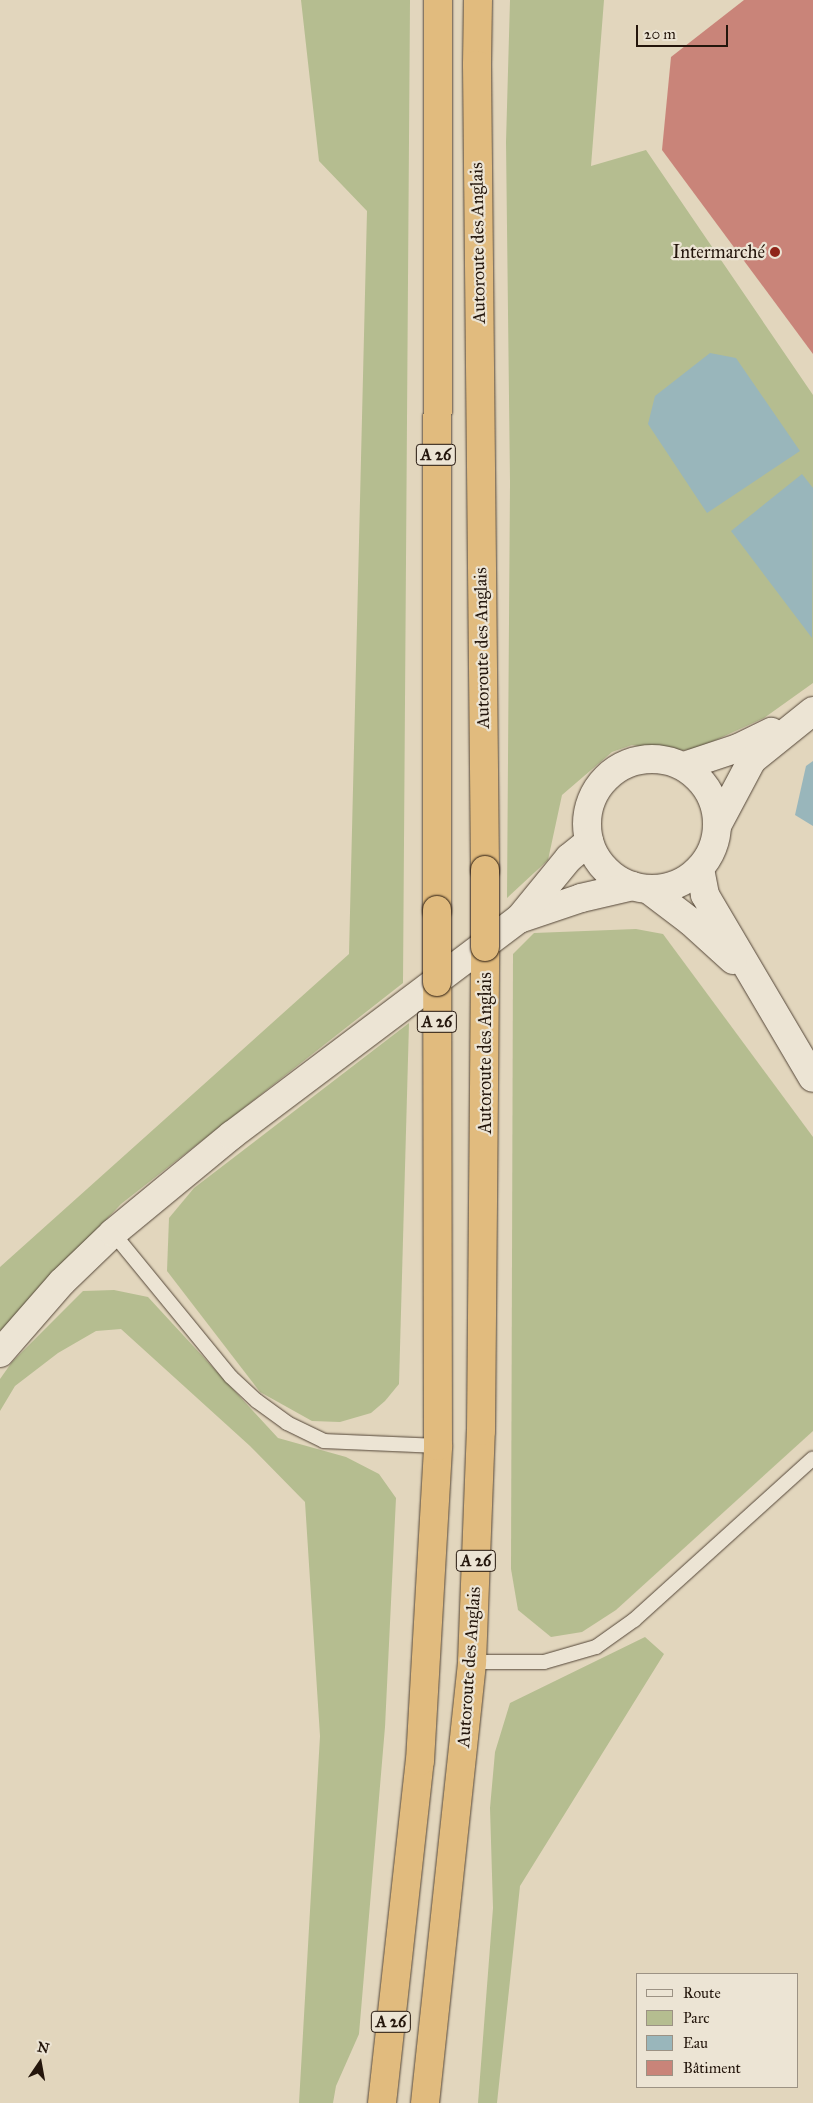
<!DOCTYPE html>
<html>
<head>
<meta charset="utf-8">
<style>
	body { margin:0 }
	#map { position:relative; width:813px; height:2103px; overflow:hidden; background:#e2d6bd; font-family:"IM FELL Great Primer",serif }
	div>[style] { position:absolute }
	.green>* { inset:0; background:#b5bd90 }
	.water>* { inset:0; background:#99b6bb }
	.building>* { inset:0; background:#c98479 }
	.roads { filter:drop-shadow(0 0 1px #544638) drop-shadow(0 0 1px #544638) }
	.lane>* { height:14px; margin:-7px; padding:0 7px; transform-origin:7px; border-radius:7px; background:#ece4d4 }
	.street>* { height:28px; margin:-14px; padding:0 14px; transform-origin:14px; border-radius:14px; background:#ece4d4 }
	.secondary>* { height:28px; margin:-14px; padding:0 14px; transform-origin:14px; border-radius:14px; background:#ece4d4 }
	.secondary>.ring { margin:-14px; padding:0; box-sizing:content-box; background:none; border:28px solid #ece4d4; border-radius:50% }
	.highway>* { height:28px; margin:-14px; padding:0 14px; transform-origin:14px; border-radius:14px; background:#e1bb7e }
	.bridges { filter:drop-shadow(0 0 1px #24160c) drop-shadow(0 0 1px #24160c) }
	.highway-bridge>* { height:28px; margin:-14px; padding:0 14px; transform-origin:14px; border-radius:14px; background:#e1bb7e }
	.dots>* { width:14px; height:14px; translate:-50% -50%; box-sizing:border-box; border:2px solid #ece4d4; border-radius:50% }
	span { translate:-50% -50%; white-space:nowrap; text-align:center; line-height:1.15; -webkit-text-stroke:4.5px #ece4d4; paint-order:stroke }
	.shield-label span { padding:1px 4px; background:#ece4d4; border:1px solid; border-radius:4px; -webkit-text-stroke-width:0 }
	.shield-label { font-size:16px; color:#24160c; font-weight:700 }
	.street-label { font-size:18px; color:#24160c }
	.poi-label { font-size:18px; color:#24160c }
	.right { translate:-100% -50%; text-align:right }
	.legend { position:absolute; left:636px; top:1973px; width:162px; height:115px; box-sizing:border-box; background:#ece4d4; border:1px solid #9c9284; margin:0; padding:6px 9px; list-style:none; font-size:15px; color:#24160c }
	.legend li { display:flex; align-items:center; gap:10px; height:25px }
	.legend b { width:25px; border:1px solid #9c9284 }
	.north { position:absolute; left:15px; top:2038px; width:50px; height:50px; -webkit-text-stroke:4px #ece4d4; paint-order:stroke; rotate:12deg; font-size:14px; font-weight:700; line-height:20px; text-align:center; color:#24160c }
	.north::after { content:''; display:block; margin:auto; width:18px; height:22px; background:#24160c; clip-path:polygon(50% 0,100% 100%,50% 72%,0 100%) }
	.scale { position:absolute; left:636px; top:25px; width:92px; height:22px; box-sizing:border-box; border:2px solid #24160c; border-top:0; padding-left:6px; font-size:15px; line-height:18px; white-space:nowrap; color:#24160c; -webkit-text-stroke:4px #ece4d4; paint-order:stroke }
</style>
</head>
<body>
<div id="map">
	<div class="green">
		<div style="clip-path:polygon(301px 0,410px 0,403px 983px,121px 1204px,0 1331px,0 1267px,349px 954px,367px 211px,319px 161px)"></div>
		<div style="clip-path:polygon(510px 0,604px 0,591px 166px,646px 150px,813px 395px,813px 683px,764px 718px,696px 749px,670px 751px,632px 745px,612px 752px,562px 795px,548px 860px,507px 898px,510px 483px,506px 142px)"></div>
		<div style="clip-path:polygon(636px 929px,663px 934px,813px 1137px,813px 1431px,616px 1610px,582px 1632px,551px 1637px,518px 1610px,511px 1569px,513px 954px,534px 933px)"></div>
		<div style="clip-path:polygon(409px 1023px,399px 1384px,385px 1401px,371px 1413px,340px 1422px,312px 1421px,260px 1392px,167px 1271px,169px 1218px,194px 1188px)"></div>
		<div style="clip-path:polygon(114px 1290px,148px 1297px,278px 1438px,346px 1457px,379px 1474px,396px 1498px,385px 1727px,359px 2034px,336px 2086px,333px 2103px,299px 2103px,320px 1736px,305px 1502px,250px 1446px,121px 1329px,96px 1331px,58px 1353px,15px 1386px,0 1411px,0 1379px,12px 1362px,83px 1291px)"></div>
		<div style="clip-path:polygon(645px 1637px,664px 1654px,520px 1886px,497px 2103px,478px 2103px,493px 1908px,490px 1808px,495px 1752px,510px 1703px)"></div>
	</div>
	<div class="water">
		<div style="clip-path:polygon(710px 353px,736px 358px,800px 451px,707px 513px,648px 424px,655px 396px)"></div>
		<div style="clip-path:polygon(802px 474px,813px 488px,812px 638px,731px 531px)"></div>
		<div style="clip-path:polygon(813px 761px,813px 826px,795px 815px,806px 766px)"></div>
	</div>
	<div class="building">
		<div style="clip-path:polygon(744px 0,813px 0,813px 354px,662px 150px,671px 57px)"></div>
	</div>
	<div class="roads">
		<div class="lane">
			<div style="left:113px;top:1233px;width:186px;rotate:50.7deg"></div>
			<div style="left:231px;top:1377px;width:35px;rotate:43deg"></div>
			<div style="left:257px;top:1401px;width:37px;rotate:36deg"></div>
			<div style="left:287px;top:1423px;width:41px;rotate:25.9deg"></div>
			<div style="left:324px;top:1441px;width:114px;rotate:2.5deg"></div>
			<div style="left:472px;top:1662px;width:72px"></div>
			<div style="left:544px;top:1662px;width:54px;rotate:-16.1deg"></div>
			<div style="left:596px;top:1647px;width:47px;rotate:-35.4deg"></div>
			<div style="left:634px;top:1620px;width:241px;rotate:-42.1deg"></div>
		</div>
		<div class="street">
			<div style="left:700px;top:869px;width:26px;rotate:79deg"></div>
			<div style="left:705px;top:895px;width:212px;rotate:59.5deg"></div>
			<div style="left:648px;top:889px;width:53px;rotate:37.3deg"></div>
			<div style="left:690px;top:921px;width:58px;rotate:42.2deg"></div>
		</div>
		<div class="secondary">
			<div class="ring" style="left:587px;top:759px;width:102px;height:102px"></div>
			<div style="left:684px;top:766px;width:57px;rotate:-18.4deg"></div>
			<div style="left:738px;top:748px;width:37px;rotate:-26deg"></div>
			<div style="left:718px;top:824px;width:72px;rotate:-62deg"></div>
			<div style="left:752px;top:760px;width:78px;rotate:-38.8deg"></div>
			<div style="left:519px;top:919px;width:65px;rotate:-18.7deg"></div>
			<div style="left:581px;top:898px;width:53px;rotate:-13deg"></div>
			<div style="left:0;top:1353px;width:94px;rotate:-48.9deg"></div>
			<div style="left:62px;top:1282px;width:71px;rotate:-43.9deg"></div>
			<div style="left:113px;top:1233px;width:154px;rotate:-39.5deg"></div>
			<div style="left:232px;top:1135px;width:359px;rotate:-37deg"></div>
			<div style="left:519px;top:919px;width:79px;rotate:-50.7deg"></div>
			<div style="left:569px;top:858px;width:26px;rotate:-39deg"></div>
		</div>
		<div class="highway">
			<div style="left:478px;top:0;width:65px;rotate:90.9deg"></div>
			<div style="left:477px;top:65px;width:805px;rotate:89.43deg"></div>
			<div style="left:437px;top:910px;width:910px;rotate:-89.94deg"></div>
			<div style="left:382px;top:2103px;width:344px;rotate:-83.7deg"></div>
			<div style="left:420px;top:1761px;width:316px;rotate:-86.7deg"></div>
			<div style="left:438px;top:1446px;width:464px;rotate:-90.1deg"></div>
			<div style="left:425px;top:2103px;width:443px;rotate:-83.9deg"></div>
			<div style="left:472px;top:1662px;width:231px;rotate:-87.8deg"></div>
			<div style="left:481px;top:1431px;width:484px;rotate:-89.5deg"></div>
		</div>
	</div>
	<div class="bridges">
		<div class="highway-bridge">
			<div style="left:485px;top:870px;width:77px;rotate:90deg"></div>
			<div style="left:437px;top:910px;width:72px;rotate:90deg"></div>
		</div>
	</div>
	<div class="dots">
		<div style="left:775px;top:252px;background:#8f2418"></div>
	</div>
	<div class="shield-label">
		<span style="left:436px;top:455px">A 26</span>
		<span style="left:437px;top:1022px">A 26</span>
		<span style="left:476px;top:1561px">A 26</span>
		<span style="left:391px;top:2022px">A 26</span>
	</div>
	<div class="street-label">
		<span style="left:478px;top:243px;rotate:-91deg">Autoroute des Anglais</span>
		<span style="left:482px;top:648px;rotate:-91deg">Autoroute des Anglais</span>
		<span style="left:485px;top:1053px;rotate:-90deg">Autoroute des Anglais</span>
		<span style="left:469px;top:1667px;rotate:-86deg">Autoroute des Anglais</span>
	</div>
	<div class="poi-label">
		<span class="right" style="left:765px;top:252px">Intermarché</span>
	</div>
	<ul class="legend">
	<li><b style="height:6px;background:#ece4d4"></b>Route</li>
	<li><b style="height:14px;background:#b5bd90"></b>Parc</li>
	<li><b style="height:14px;background:#99b6bb"></b>Eau</li>
	<li><b style="height:14px;background:#c98479"></b>Bâtiment</li>
	</ul>
	<div class="north">N</div>
	<div class="scale">20 m</div>
</div>
</body>
</html>
